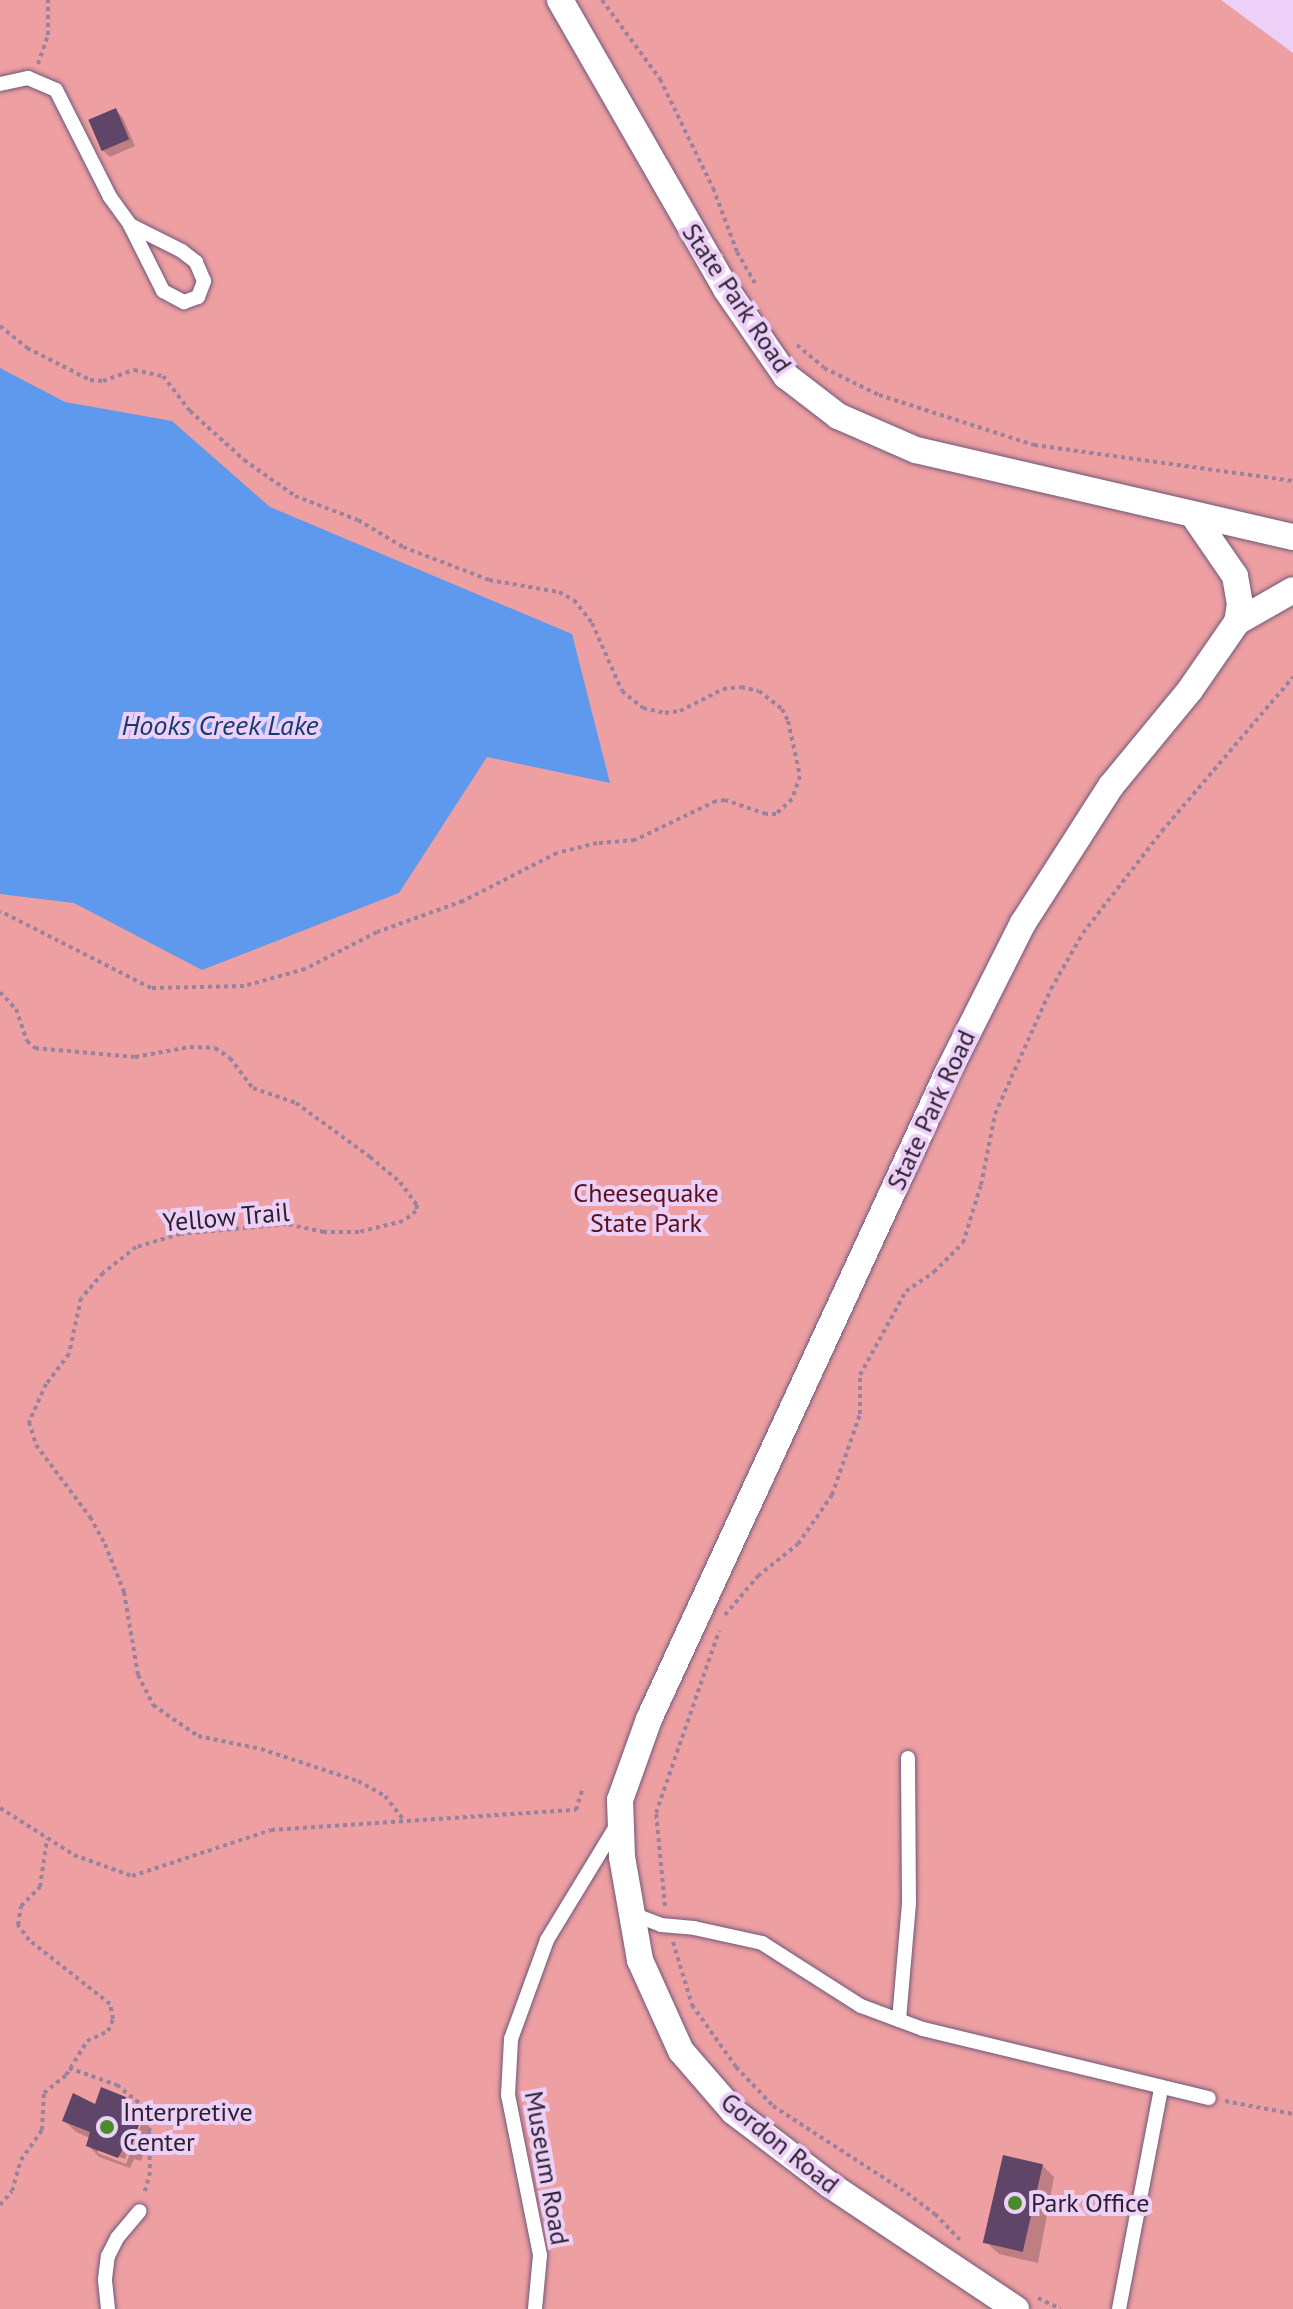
<!DOCTYPE html>
<html>
<head>
<meta charset="utf-8">
<style>
	body { margin:0 }
	#map { position:relative; width:1293px; height:2309px; overflow:hidden; background:#edd0f7; font-family:"PT Sans",sans-serif }
	div>[style] { position:absolute }
	.green>* { inset:0; background:#ed9fa2 }
	.water>* { inset:0; background:#5e99ed }
	.shadow>* { inset:0; background:#0003 }
	.building>* { inset:0; background:#5f4668; transform-origin:0 0 }
	.path>* { height:4px; margin-top:-2px; transform-origin:0; background:repeating-linear-gradient(90deg,#98839f 0 4px,transparent 0 8px) }
	.roads { filter:drop-shadow(0 0 2px #705779) drop-shadow(0 0 2px #705779) }
	.lane>* { height:14px; margin:-7px; padding:0 7px; transform-origin:7px; border-radius:7px; background:#fff }
	.street>* { height:26px; margin:-13px; padding:0 13px; transform-origin:13px; border-radius:13px; background:#fff }
	.dots>* { width:22px; height:22px; translate:-50% -50%; box-sizing:border-box; border:4px solid #edd0f7; border-radius:50% }
	span { translate:-50% -50%; white-space:nowrap; text-align:center; line-height:1.15; -webkit-text-stroke:8px #edd0f7; paint-order:stroke }
	.street-label { font-size:26px; color:#291f2d }
	.park-label { font-size:26px; color:#58111c }
	.poi-label { font-size:26px; color:#291f2d }
	.left { translate:0 -50%; text-align:left }
	.water-label { font-size:28px; color:#153c71; font-style:italic }
</style>
</head>
<body>
<div id="map">
	<div class="green">
		<div style="clip-path:polygon(0 0,1221px 0,1293px 53px,1293px 2309px,0 2309px)"></div>
	</div>
	<div class="water">
		<div style="clip-path:polygon(0 368px,65px 402px,172px 421px,270px 507px,572px 634px,610px 783px,487px 757px,399px 893px,202px 970px,74px 903px,0 894px)"></div>
	</div>
	<div class="shadow">
		<div style="clip-path:polygon(116px 110px,123px 118px,135px 146px,110px 157px,102px 150px)"></div>
		<div style="clip-path:polygon(evenodd,125px 2098px,136px 2110px,134px 2115px,152px 2129px,141px 2161px,134px 2159px,130px 2168px,99px 2157px,88px 2145px,90px 2138px,76px 2132px,65px 2121px,125px 2098px,138px 2120px,143px 2120px,126px 2164px,98px 2153px,98px 2148px,125px 2159px,138px 2120px)"></div>
		<div style="clip-path:polygon(1042px 2165px,1054px 2177px,1038px 2263px,999px 2254px,987px 2243px)"></div>
	</div>
	<div class="building">
		<div style="left:116px;top:108px;width:34px;height:30px;rotate:67deg"></div>
		<div style="clip-path:polygon(101px 2087px,126px 2097px,122px 2107px,142px 2116px,130px 2151px,123px 2149px,118px 2158px,86px 2146px,90px 2132px,62px 2121px,73px 2093px,95px 2104px)"></div>
		<div style="left:1003px;top:2155px;width:41px;height:90px;rotate:13deg"></div>
	</div>
	<div class="path">
		<div style="left:602px;top:0;width:98px;rotate:53.7deg"></div>
		<div style="left:660px;top:79px;width:121px;rotate:64.1deg"></div>
		<div style="left:713px;top:188px;width:68px;rotate:69.4deg"></div>
		<div style="left:737px;top:252px;width:38px;rotate:60deg"></div>
		<div style="left:38px;top:64px;width:31px;rotate:-71deg"></div>
		<div style="left:48px;top:35px;width:35px;rotate:-90deg"></div>
		<div style="left:0;top:326px;width:35px;rotate:39deg"></div>
		<div style="left:27px;top:348px;width:71px;rotate:26.9deg"></div>
		<div style="left:90px;top:380px;width:13px;rotate:4deg"></div>
		<div style="left:103px;top:381px;width:33px;rotate:-20deg"></div>
		<div style="left:134px;top:370px;width:30px;rotate:12deg"></div>
		<div style="left:163px;top:376px;width:44px;rotate:52.4deg"></div>
		<div style="left:190px;top:411px;width:73px;rotate:42.2deg"></div>
		<div style="left:244px;top:460px;width:62px;rotate:35.2deg"></div>
		<div style="left:295px;top:496px;width:67px;rotate:20.9deg"></div>
		<div style="left:358px;top:520px;width:52px;rotate:31deg"></div>
		<div style="left:403px;top:547px;width:92px;rotate:21deg"></div>
		<div style="left:489px;top:580px;width:71px;rotate:9.7deg"></div>
		<div style="left:559px;top:592px;width:17px;rotate:28deg"></div>
		<div style="left:574px;top:600px;width:29px;rotate:52deg"></div>
		<div style="left:592px;top:623px;width:74px;rotate:66.2deg"></div>
		<div style="left:622px;top:691px;width:27px;rotate:39deg"></div>
		<div style="left:643px;top:708px;width:23px;rotate:13deg"></div>
		<div style="left:665px;top:713px;width:15px;rotate:-8deg"></div>
		<div style="left:680px;top:711px;width:48px;rotate:-27.1deg"></div>
		<div style="left:723px;top:689px;width:18px;rotate:-6deg"></div>
		<div style="left:741px;top:687px;width:18px;rotate:13deg"></div>
		<div style="left:759px;top:691px;width:29px;rotate:38deg"></div>
		<div style="left:782px;top:709px;width:13px;rotate:63deg"></div>
		<div style="left:788px;top:721px;width:56px;rotate:77.7deg"></div>
		<div style="left:800px;top:776px;width:24px;rotate:109deg"></div>
		<div style="left:792px;top:799px;width:22px;rotate:137deg"></div>
		<div style="left:776px;top:814px;width:10px;rotate:180deg"></div>
		<div style="left:766px;top:814px;width:43px;rotate:-161.1deg"></div>
		<div style="left:725px;top:800px;width:9px;rotate:174deg"></div>
		<div style="left:716px;top:801px;width:90px;rotate:154.3deg"></div>
		<div style="left:635px;top:840px;width:38px;rotate:175deg"></div>
		<div style="left:597px;top:843px;width:41px;rotate:166deg"></div>
		<div style="left:557px;top:853px;width:106px;rotate:152.9deg"></div>
		<div style="left:463px;top:901px;width:91px;rotate:160.2deg"></div>
		<div style="left:377px;top:932px;width:81px;rotate:152.8deg"></div>
		<div style="left:305px;top:969px;width:63px;rotate:164.4deg"></div>
		<div style="left:244px;top:986px;width:93px;rotate:178.8deg"></div>
		<div style="left:151px;top:988px;width:169px;rotate:-153deg"></div>
		<div style="left:797px;top:345px;width:35px;rotate:40deg"></div>
		<div style="left:824px;top:368px;width:61px;rotate:26.1deg"></div>
		<div style="left:879px;top:395px;width:163px;rotate:17.9deg"></div>
		<div style="left:1034px;top:445px;width:261px;rotate:7.9deg"></div>
		<div style="left:0;top:992px;width:23px;rotate:47deg"></div>
		<div style="left:16px;top:1009px;width:34px;rotate:71deg"></div>
		<div style="left:27px;top:1041px;width:11px;rotate:41deg"></div>
		<div style="left:35px;top:1048px;width:100px;rotate:5.1deg"></div>
		<div style="left:135px;top:1057px;width:56px;rotate:-10.3deg"></div>
		<div style="left:190px;top:1047px;width:25px;rotate:2deg"></div>
		<div style="left:215px;top:1048px;width:18px;rotate:34deg"></div>
		<div style="left:230px;top:1058px;width:38px;rotate:53deg"></div>
		<div style="left:253px;top:1088px;width:46px;rotate:19.2deg"></div>
		<div style="left:296px;top:1103px;width:92px;rotate:36.1deg"></div>
		<div style="left:370px;top:1157px;width:39px;rotate:40deg"></div>
		<div style="left:400px;top:1182px;width:29px;rotate:54deg"></div>
		<div style="left:417px;top:1205px;width:6px;rotate:99deg"></div>
		<div style="left:416px;top:1211px;width:16px;rotate:142deg"></div>
		<div style="left:403px;top:1221px;width:45px;rotate:166deg"></div>
		<div style="left:359px;top:1232px;width:35px;rotate:180deg"></div>
		<div style="left:324px;top:1232px;width:38px;rotate:-168deg"></div>
		<div style="left:287px;top:1224px;width:107px;rotate:174.7deg"></div>
		<div style="left:180px;top:1234px;width:46px;rotate:163.5deg"></div>
		<div style="left:136px;top:1247px;width:42px;rotate:141.8deg"></div>
		<div style="left:103px;top:1273px;width:33px;rotate:131deg"></div>
		<div style="left:81px;top:1298px;width:57px;rotate:102.1deg"></div>
		<div style="left:69px;top:1354px;width:38px;rotate:127deg"></div>
		<div style="left:46px;top:1384px;width:42px;rotate:114.1deg"></div>
		<div style="left:29px;top:1422px;width:24px;rotate:73deg"></div>
		<div style="left:36px;top:1445px;width:90px;rotate:53.1deg"></div>
		<div style="left:90px;top:1517px;width:31px;rotate:61deg"></div>
		<div style="left:105px;top:1544px;width:52px;rotate:68.4deg"></div>
		<div style="left:124px;top:1592px;width:84px;rotate:80.4deg"></div>
		<div style="left:138px;top:1675px;width:34px;rotate:63deg"></div>
		<div style="left:153px;top:1705px;width:55px;rotate:34.6deg"></div>
		<div style="left:198px;top:1736px;width:64px;rotate:11.7deg"></div>
		<div style="left:261px;top:1749px;width:102px;rotate:18.3deg"></div>
		<div style="left:358px;top:1781px;width:31px;rotate:29deg"></div>
		<div style="left:385px;top:1796px;width:31px;rotate:52deg"></div>
		<div style="left:725px;top:1615px;width:51px;rotate:-49.8deg"></div>
		<div style="left:758px;top:1576px;width:51px;rotate:-38.7deg"></div>
		<div style="left:798px;top:1544px;width:60px;rotate:-55.2deg"></div>
		<div style="left:832px;top:1495px;width:86px;rotate:-70.9deg"></div>
		<div style="left:860px;top:1414px;width:39px;rotate:-90deg"></div>
		<div style="left:860px;top:1375px;width:96px;rotate:-61.3deg"></div>
		<div style="left:906px;top:1291px;width:34px;rotate:-34deg"></div>
		<div style="left:934px;top:1272px;width:41px;rotate:-45deg"></div>
		<div style="left:963px;top:1243px;width:61px;rotate:-72.8deg"></div>
		<div style="left:981px;top:1185px;width:72px;rotate:-78.8deg"></div>
		<div style="left:995px;top:1114px;width:137px;rotate:-65.9deg"></div>
		<div style="left:1051px;top:989px;width:64px;rotate:-60.3deg"></div>
		<div style="left:1083px;top:933px;width:129px;rotate:-52.2deg"></div>
		<div style="left:1162px;top:831px;width:202px;rotate:-49.6deg"></div>
		<div style="left:0;top:1808px;width:88px;rotate:32.4deg"></div>
		<div style="left:74px;top:1855px;width:62px;rotate:19.9deg"></div>
		<div style="left:132px;top:1876px;width:146px;rotate:-18.3deg"></div>
		<div style="left:271px;top:1830px;width:306px;rotate:-3.8deg"></div>
		<div style="left:576px;top:1810px;width:24px;rotate:-73deg"></div>
		<div style="left:665px;top:1906px;width:93px;rotate:-95.5deg"></div>
		<div style="left:656px;top:1813px;width:193px;rotate:-70.9deg"></div>
		<div style="left:673px;top:1942px;width:66px;rotate:73.2deg"></div>
		<div style="left:692px;top:2005px;width:76px;rotate:54.6deg"></div>
		<div style="left:736px;top:2067px;width:54px;rotate:46.5deg"></div>
		<div style="left:773px;top:2106px;width:160px;rotate:33deg"></div>
		<div style="left:907px;top:2193px;width:35px;rotate:37deg"></div>
		<div style="left:935px;top:2214px;width:37px;rotate:46deg"></div>
		<div style="left:69px;top:2068px;width:51px;rotate:19.5deg"></div>
		<div style="left:117px;top:2085px;width:32px;rotate:39deg"></div>
		<div style="left:142px;top:2105px;width:28px;rotate:75deg"></div>
		<div style="left:149px;top:2132px;width:40px;rotate:88.6deg"></div>
		<div style="left:150px;top:2172px;width:24px;rotate:105deg"></div>
		<div style="left:1225px;top:2101px;width:69px;rotate:10.8deg"></div>
		<div style="left:0;top:2205px;width:18px;rotate:-49deg"></div>
		<div style="left:12px;top:2191px;width:32px;rotate:-74deg"></div>
		<div style="left:21px;top:2160px;width:37px;rotate:-55deg"></div>
		<div style="left:42px;top:2130px;width:37px;rotate:-87deg"></div>
		<div style="left:44px;top:2093px;width:28px;rotate:-39deg"></div>
		<div style="left:66px;top:2075px;width:40px;rotate:-58deg"></div>
		<div style="left:87px;top:2041px;width:23px;rotate:-25deg"></div>
		<div style="left:108px;top:2031px;width:13px;rotate:-67deg"></div>
		<div style="left:113px;top:2019px;width:15px;rotate:-101deg"></div>
		<div style="left:110px;top:2004px;width:103px;rotate:-141.7deg"></div>
		<div style="left:29px;top:1940px;width:19px;rotate:-126deg"></div>
		<div style="left:18px;top:1925px;width:19px;rotate:-81deg"></div>
		<div style="left:21px;top:1906px;width:27px;rotate:-45deg"></div>
		<div style="left:40px;top:1887px;width:49px;rotate:-81.7deg"></div>
		<div style="left:1038px;top:2298px;width:25px;rotate:26deg"></div>
	</div>
	<div class="roads">
		<div class="lane">
			<div style="left:0;top:84px;width:29px;rotate:-12deg"></div>
			<div style="left:28px;top:78px;width:30px;rotate:23deg"></div>
			<div style="left:56px;top:90px;width:120px;rotate:63.2deg"></div>
			<div style="left:110px;top:197px;width:34px;rotate:54deg"></div>
			<div style="left:130px;top:225px;width:74px;rotate:63.4deg"></div>
			<div style="left:163px;top:291px;width:24px;rotate:28deg"></div>
			<div style="left:184px;top:302px;width:15px;rotate:-20deg"></div>
			<div style="left:198px;top:297px;width:17px;rotate:-69deg"></div>
			<div style="left:204px;top:281px;width:21px;rotate:-113deg"></div>
			<div style="left:196px;top:262px;width:18px;rotate:-142deg"></div>
			<div style="left:182px;top:251px;width:58px;rotate:-153.4deg"></div>
			<div style="left:630px;top:1913px;width:33px;rotate:21deg"></div>
			<div style="left:661px;top:1925px;width:33px;rotate:5deg"></div>
			<div style="left:694px;top:1928px;width:70px;rotate:12.4deg"></div>
			<div style="left:762px;top:1943px;width:117px;rotate:32.5deg"></div>
			<div style="left:861px;top:2006px;width:66px;rotate:20.4deg"></div>
			<div style="left:923px;top:2029px;width:294px;rotate:13.6deg"></div>
			<div style="left:899px;top:2020px;width:117px;rotate:-85.1deg"></div>
			<div style="left:909px;top:1903px;width:145px;rotate:-90.4deg"></div>
			<div style="left:108px;top:2309px;width:30px;rotate:-96deg"></div>
			<div style="left:105px;top:2279px;width:23px;rotate:-83deg"></div>
			<div style="left:108px;top:2256px;width:20px;rotate:-63deg"></div>
			<div style="left:117px;top:2238px;width:35px;rotate:-50deg"></div>
			<div style="left:535px;top:2309px;width:54px;rotate:-84.7deg"></div>
			<div style="left:540px;top:2255px;width:163px;rotate:-101.3deg"></div>
			<div style="left:508px;top:2095px;width:56px;rotate:-86.9deg"></div>
			<div style="left:511px;top:2039px;width:105px;rotate:-70deg"></div>
			<div style="left:547px;top:1940px;width:137px;rotate:-58.7deg"></div>
			<div style="left:1119px;top:2309px;width:225px;rotate:-79.2deg"></div>
		</div>
		<div class="street">
			<div style="left:560px;top:0;width:333px;rotate:60.1deg"></div>
			<div style="left:726px;top:289px;width:106px;rotate:55.4deg"></div>
			<div style="left:786px;top:376px;width:66px;rotate:37.6deg"></div>
			<div style="left:838px;top:416px;width:85px;rotate:23.6deg"></div>
			<div style="left:916px;top:450px;width:387px;rotate:13deg"></div>
			<div style="left:1193px;top:515px;width:74px;rotate:55.5deg"></div>
			<div style="left:1235px;top:576px;width:28px;rotate:80deg"></div>
			<div style="left:1240px;top:604px;width:18px;rotate:99deg"></div>
			<div style="left:1016px;top:2309px;width:224px;rotate:-146.3deg"></div>
			<div style="left:830px;top:2185px;width:122px;rotate:-142.7deg"></div>
			<div style="left:733px;top:2111px;width:79px;rotate:-130.9deg"></div>
			<div style="left:681px;top:2051px;width:100px;rotate:-114.3deg"></div>
			<div style="left:640px;top:1960px;width:105px;rotate:-99.9deg"></div>
			<div style="left:622px;top:1857px;width:57px;rotate:-92deg"></div>
			<div style="left:620px;top:1800px;width:86px;rotate:-70.3deg"></div>
			<div style="left:649px;top:1719px;width:711px;rotate:-65.2deg"></div>
			<div style="left:947px;top:1074px;width:169px;rotate:-63.3deg"></div>
			<div style="left:1023px;top:923px;width:163px;rotate:-57.3deg"></div>
			<div style="left:1111px;top:786px;width:124px;rotate:-50.5deg"></div>
			<div style="left:1190px;top:690px;width:83px;rotate:-55.3deg"></div>
			<div style="left:1237px;top:622px;width:64px;rotate:-29.7deg"></div>
		</div>
	</div>
	<div class="dots">
		<div style="left:107px;top:2127px;background:#4a8a2b"></div>
		<div style="left:1015px;top:2203px;background:#4a8a2b"></div>
	</div>
	<div class="street-label">
		<span style="left:737px;top:298px;rotate:56deg">State Park Road</span>
		<span style="left:931px;top:1110px;rotate:-65deg">State Park Road</span>
		<span style="left:226px;top:1217px;rotate:-5deg">Yellow Trail</span>
		<span style="left:780px;top:2143px;rotate:39deg">Gordon Road</span>
		<span style="left:547px;top:2168px;rotate:80deg">Museum Road</span>
	</div>
	<div class="park-label">
		<span style="left:646px;top:1208px">Cheesequake<br>State Park</span>
	</div>
	<div class="poi-label">
		<span class="left" style="left:123px;top:2127px">Interpretive<br>Center</span>
		<span class="left" style="left:1031px;top:2203px">Park Office</span>
	</div>
	<div class="water-label">
		<span style="left:220px;top:725px">Hooks Creek Lake</span>
	</div>
</div>
</body>
</html>
